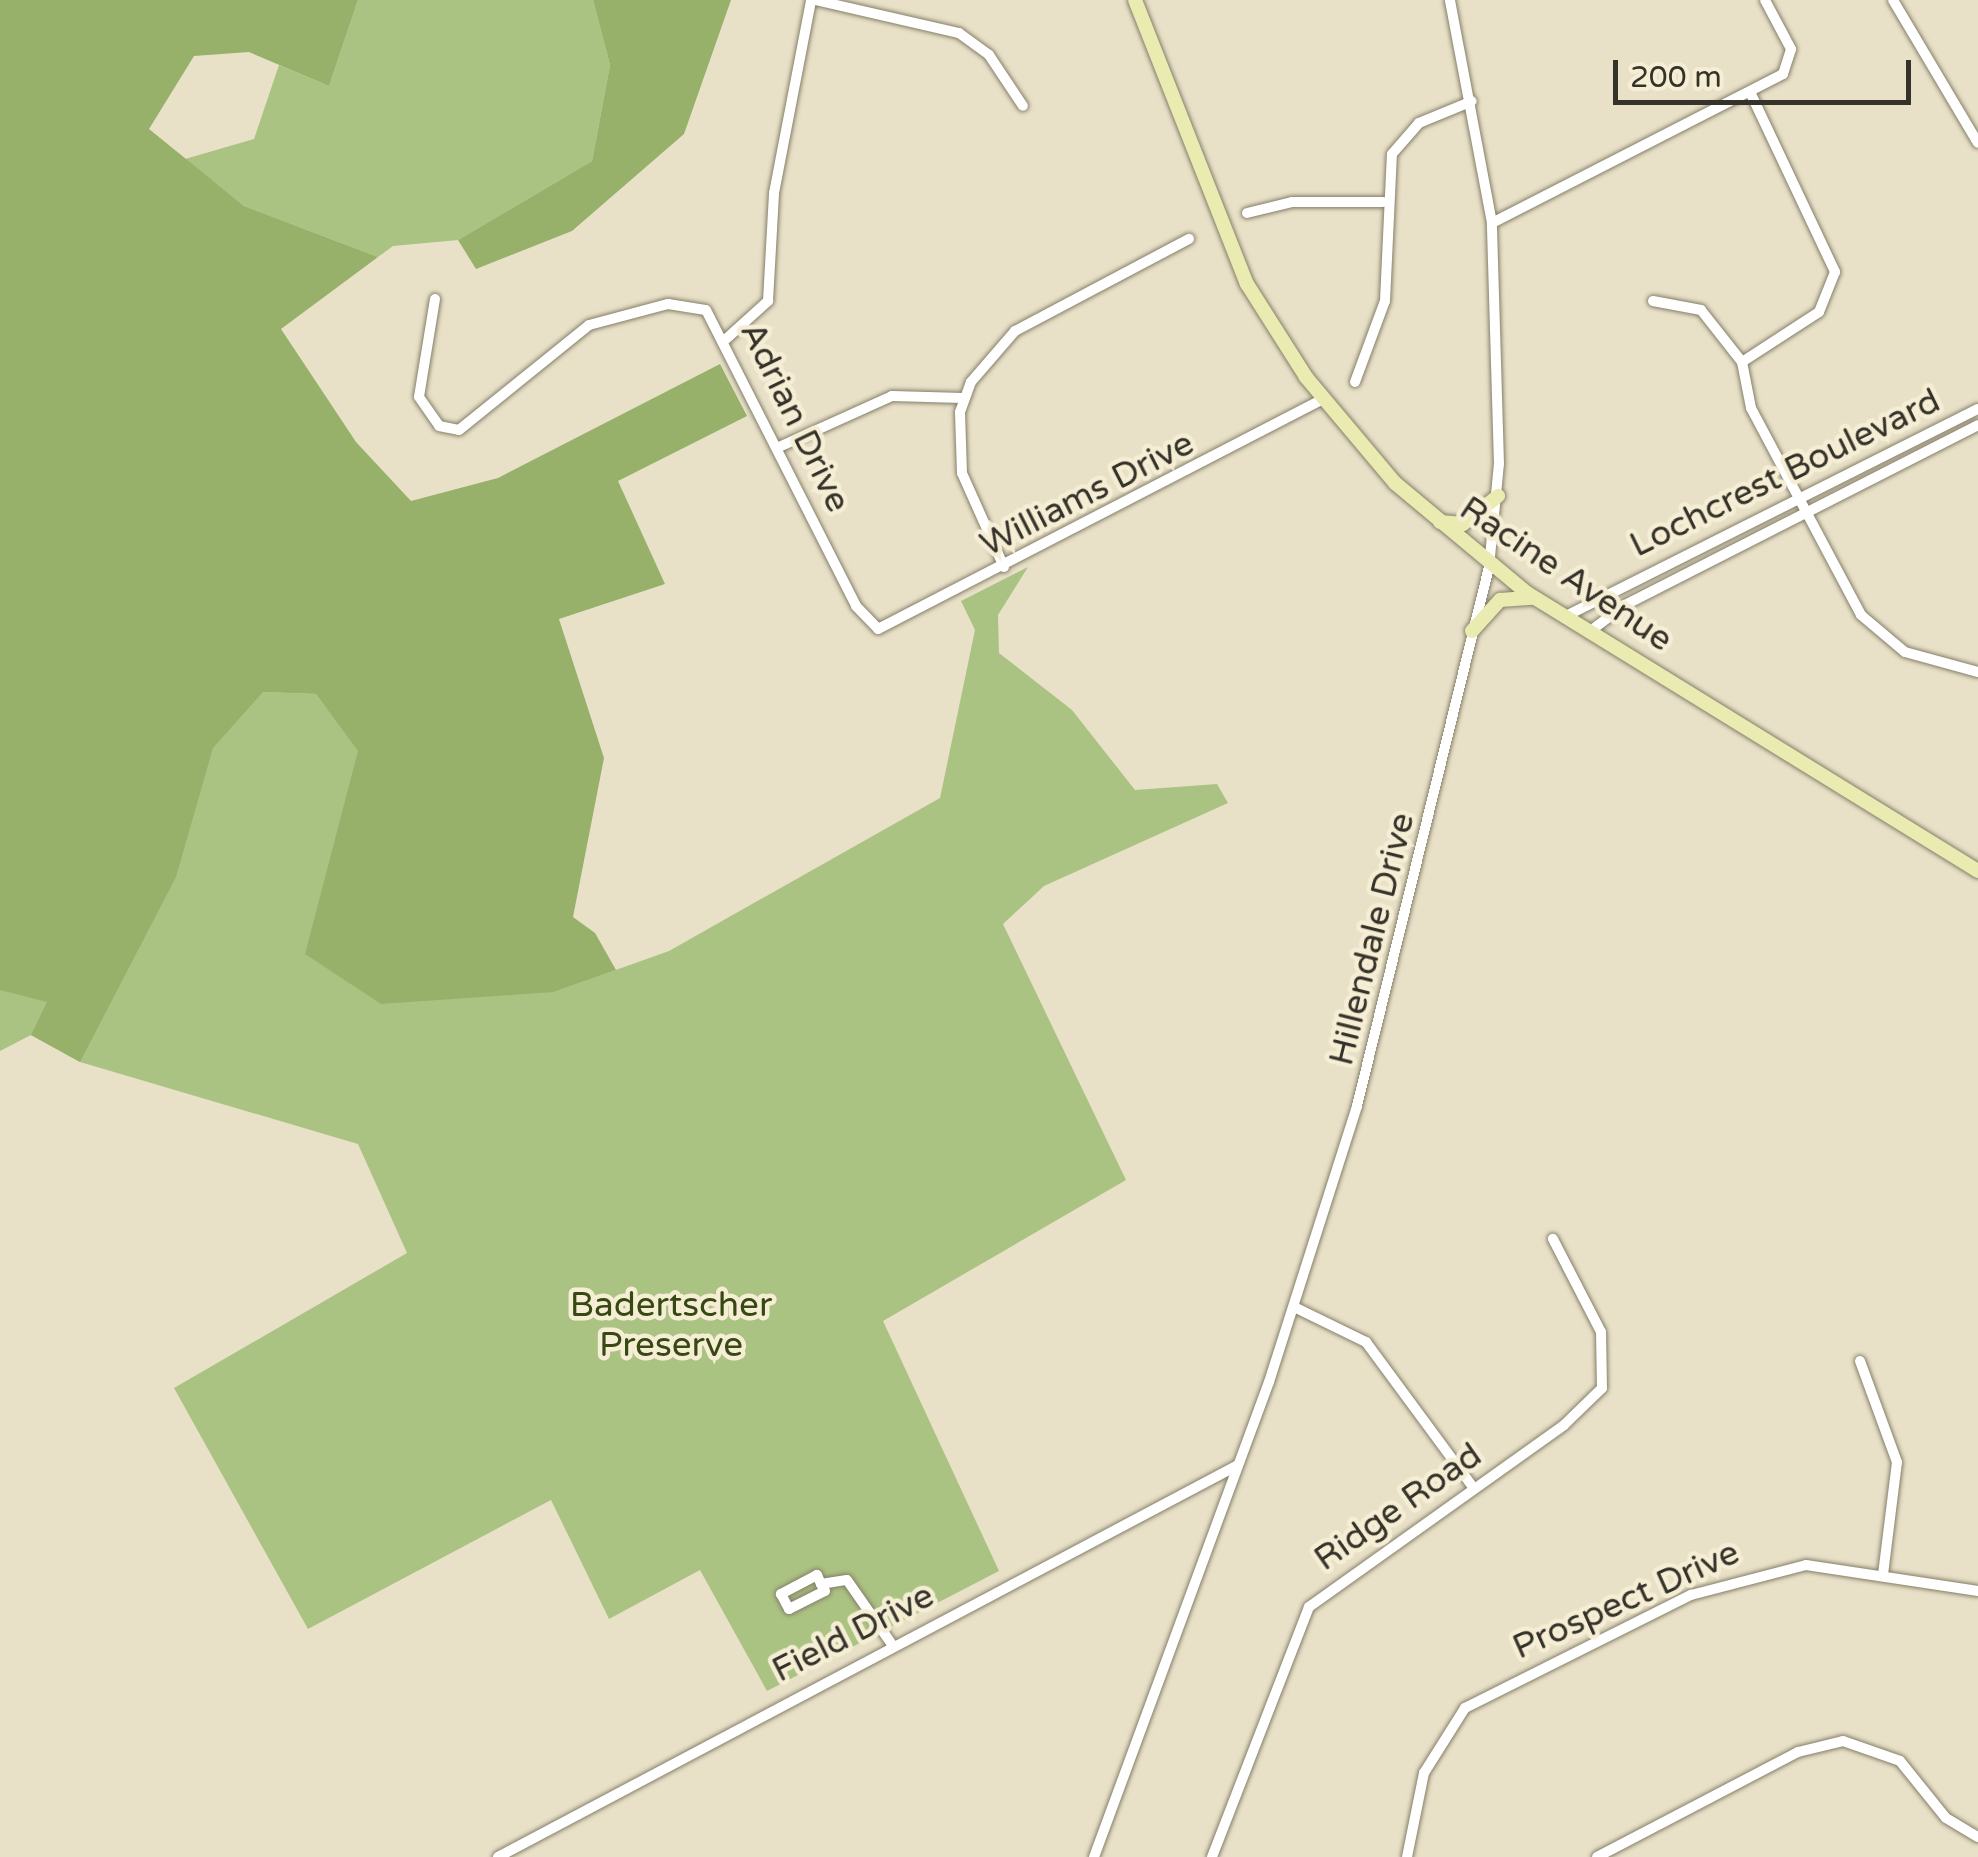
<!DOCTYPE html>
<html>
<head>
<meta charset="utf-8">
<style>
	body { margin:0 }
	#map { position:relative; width:1978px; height:1857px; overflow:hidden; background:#e8e1c8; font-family:"Varela Round",sans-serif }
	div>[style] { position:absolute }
	.green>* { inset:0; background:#abc382 }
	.forest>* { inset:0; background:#97b16a }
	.roads { filter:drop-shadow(0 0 2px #857f69) drop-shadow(0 0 2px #857f69) }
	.minor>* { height:10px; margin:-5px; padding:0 5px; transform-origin:5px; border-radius:5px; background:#fff }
	.major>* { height:14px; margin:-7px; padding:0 7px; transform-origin:7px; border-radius:7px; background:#eaebb1 }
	span { translate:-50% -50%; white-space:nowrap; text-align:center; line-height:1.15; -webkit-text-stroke:9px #f5eed5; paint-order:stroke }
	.street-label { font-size:35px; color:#353229 }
	.park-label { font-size:35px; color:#374813 }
	.scale { position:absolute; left:1613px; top:60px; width:298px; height:45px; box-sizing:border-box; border:5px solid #353229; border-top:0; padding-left:12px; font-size:30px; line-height:35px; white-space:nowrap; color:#353229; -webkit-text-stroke:8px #f5eed5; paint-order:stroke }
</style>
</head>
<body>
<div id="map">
	<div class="green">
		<div style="clip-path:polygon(358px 0,593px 0,610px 65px,592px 161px,458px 240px,393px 246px,378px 257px,244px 206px,185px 159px,254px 139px,279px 65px,329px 86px)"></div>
		<div style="clip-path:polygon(1028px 567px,998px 615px,999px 653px,1072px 710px,1135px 790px,1217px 784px,1228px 803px,1044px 886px,1003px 924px,1126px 1180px,883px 1321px,999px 1571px,767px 1691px,700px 1570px,609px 1619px,551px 1500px,308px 1629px,174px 1388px,407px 1253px,358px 1144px,80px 1062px,31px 1035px,0 1051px,0 799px,263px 692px,316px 694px,359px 751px,327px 878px,554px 992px,669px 951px,940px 798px,975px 630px,961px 601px)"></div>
	</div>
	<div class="forest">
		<div style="clip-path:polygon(0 0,358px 0,329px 86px,249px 52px,194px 56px,149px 129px,244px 206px,378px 257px,281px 329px,356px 442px,411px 501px,498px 478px,720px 364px,747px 416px,618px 481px,665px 584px,559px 619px,604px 758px,573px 917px,595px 933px,616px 970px,554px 992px,381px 1004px,305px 954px,358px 751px,316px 694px,263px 692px,213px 748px,176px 877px,80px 1062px,31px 1035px,47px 1002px,0 990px)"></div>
		<div style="clip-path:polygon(593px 0,731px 0,684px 134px,572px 231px,476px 269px,458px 240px,592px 161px,610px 65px)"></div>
	</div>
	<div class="roads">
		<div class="minor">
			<div style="left:815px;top:0;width:148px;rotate:12.9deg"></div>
			<div style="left:959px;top:33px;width:37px;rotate:36deg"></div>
			<div style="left:989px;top:55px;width:61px;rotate:56.3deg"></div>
			<div style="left:1893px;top:0;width:166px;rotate:59.3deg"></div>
			<div style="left:1751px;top:94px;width:197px;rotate:64.7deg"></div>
			<div style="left:1835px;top:272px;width:43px;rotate:111.8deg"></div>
			<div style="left:1819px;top:312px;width:92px;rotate:147deg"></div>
			<div style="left:1742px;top:362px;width:47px;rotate:78.9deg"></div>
			<div style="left:1751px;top:408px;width:234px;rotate:62deg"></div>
			<div style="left:1861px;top:615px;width:57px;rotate:40.1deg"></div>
			<div style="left:1905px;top:652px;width:76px;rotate:15.3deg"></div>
			<div style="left:1247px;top:213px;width:46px;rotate:-13.7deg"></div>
			<div style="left:1292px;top:202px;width:91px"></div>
			<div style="left:1492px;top:223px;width:327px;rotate:-27.1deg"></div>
			<div style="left:1783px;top:74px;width:26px;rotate:-72deg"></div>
			<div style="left:1791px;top:49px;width:55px;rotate:-118deg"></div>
			<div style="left:435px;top:299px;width:99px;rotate:99.3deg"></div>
			<div style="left:419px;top:397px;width:35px;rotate:55deg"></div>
			<div style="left:439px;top:426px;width:20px;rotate:11deg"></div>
			<div style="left:459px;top:430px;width:167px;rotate:-38.9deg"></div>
			<div style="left:589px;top:325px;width:82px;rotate:-14.9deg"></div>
			<div style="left:668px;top:304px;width:38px;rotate:9deg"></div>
			<div style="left:706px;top:310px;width:332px;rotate:63.1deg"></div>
			<div style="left:856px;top:606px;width:32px;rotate:46deg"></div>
			<div style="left:878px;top:629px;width:501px;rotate:-27.33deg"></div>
			<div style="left:1653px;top:301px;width:49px;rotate:10.6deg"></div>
			<div style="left:1701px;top:310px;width:66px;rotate:51.7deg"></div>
			<div style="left:726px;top:339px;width:57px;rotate:-42.1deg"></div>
			<div style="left:768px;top:301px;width:108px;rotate:-86.8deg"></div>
			<div style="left:774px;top:193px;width:197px;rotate:-79.1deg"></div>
			<div style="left:1355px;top:382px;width:86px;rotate:-69.7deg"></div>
			<div style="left:1385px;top:301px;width:147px;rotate:-87.3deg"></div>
			<div style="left:1392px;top:154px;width:41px;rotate:-48.9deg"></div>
			<div style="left:1419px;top:123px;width:57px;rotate:-22.5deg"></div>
			<div style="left:779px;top:447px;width:124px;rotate:-24.3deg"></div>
			<div style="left:892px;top:396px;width:71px;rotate:1.6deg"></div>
			<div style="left:1004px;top:567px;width:103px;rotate:-114.1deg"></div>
			<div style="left:962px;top:473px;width:61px;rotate:-91.9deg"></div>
			<div style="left:960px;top:412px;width:32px;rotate:-70deg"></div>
			<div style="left:971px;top:382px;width:67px;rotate:-49.2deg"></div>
			<div style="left:1015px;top:331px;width:197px;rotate:-27.9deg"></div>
			<div style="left:1564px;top:617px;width:463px;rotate:-26.7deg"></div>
			<div style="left:1589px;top:632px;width:45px;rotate:-36.9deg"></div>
			<div style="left:1625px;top:605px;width:396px;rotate:-27deg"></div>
			<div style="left:1294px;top:1307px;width:80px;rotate:25.9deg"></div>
			<div style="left:1366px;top:1342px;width:179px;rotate:53.6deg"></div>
			<div style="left:1860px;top:1361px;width:108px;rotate:69.9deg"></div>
			<div style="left:1897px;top:1462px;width:113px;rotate:97.1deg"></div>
			<div style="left:821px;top:1584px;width:10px;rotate:-114deg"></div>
			<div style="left:817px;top:1575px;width:41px;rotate:152.2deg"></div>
			<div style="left:781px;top:1594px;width:17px;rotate:62deg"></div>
			<div style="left:789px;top:1609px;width:40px;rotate:-26.6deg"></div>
			<div style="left:825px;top:1591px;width:8px;rotate:-120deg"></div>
			<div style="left:821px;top:1584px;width:26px;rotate:-9deg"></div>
			<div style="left:847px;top:1580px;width:77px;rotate:55.1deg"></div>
			<div style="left:498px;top:1857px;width:837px;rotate:-27.91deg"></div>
			<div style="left:1094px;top:1857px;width:506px;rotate:-69.78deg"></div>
			<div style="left:1269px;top:1382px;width:290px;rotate:-72.3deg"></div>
			<div style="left:1357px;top:1106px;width:555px;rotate:-76.24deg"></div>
			<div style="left:1489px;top:567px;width:103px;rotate:-84.5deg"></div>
			<div style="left:1499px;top:464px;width:241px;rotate:-91.7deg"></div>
			<div style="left:1492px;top:223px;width:227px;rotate:-100.7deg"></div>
			<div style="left:1212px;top:1857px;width:268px;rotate:-68.8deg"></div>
			<div style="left:1309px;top:1607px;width:313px;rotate:-35.5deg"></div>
			<div style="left:1564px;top:1425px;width:53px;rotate:-44.2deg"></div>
			<div style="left:1602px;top:1388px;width:56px;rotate:-91deg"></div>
			<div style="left:1601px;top:1332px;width:105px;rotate:-117.3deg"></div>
			<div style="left:1407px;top:1857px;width:86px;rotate:-78.6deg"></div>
			<div style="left:1424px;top:1773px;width:77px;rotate:-57.8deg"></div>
			<div style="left:1465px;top:1708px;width:253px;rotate:-26.6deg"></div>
			<div style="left:1691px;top:1595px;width:119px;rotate:-14.6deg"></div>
			<div style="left:1806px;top:1565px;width:174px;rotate:8.6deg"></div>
			<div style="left:1597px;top:1857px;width:227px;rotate:-27.6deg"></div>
			<div style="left:1798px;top:1752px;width:46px;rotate:-13.7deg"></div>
			<div style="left:1843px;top:1741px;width:60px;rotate:19.3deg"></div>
			<div style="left:1900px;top:1761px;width:73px;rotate:51.1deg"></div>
			<div style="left:1946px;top:1818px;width:37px;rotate:31deg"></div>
		</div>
		<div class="major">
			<div style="left:1135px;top:0;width:305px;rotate:68.5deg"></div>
			<div style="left:1247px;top:284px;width:110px;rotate:57.6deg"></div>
			<div style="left:1306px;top:377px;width:138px;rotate:50deg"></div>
			<div style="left:1395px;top:483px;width:172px;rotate:39.8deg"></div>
			<div style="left:1527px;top:593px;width:530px;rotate:31.65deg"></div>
			<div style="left:1440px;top:522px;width:23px;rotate:5deg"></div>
			<div style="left:1463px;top:524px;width:45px;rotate:-38.7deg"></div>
			<div style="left:1472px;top:631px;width:42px;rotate:-47.9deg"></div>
			<div style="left:1500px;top:600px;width:32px;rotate:-4deg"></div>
		</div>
	</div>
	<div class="street-label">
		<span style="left:795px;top:417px;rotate:64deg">Adrian Drive</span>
		<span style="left:1785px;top:473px;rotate:-26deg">Lochcrest Boulevard</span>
		<span style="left:1087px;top:494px;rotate:-27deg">Williams Drive</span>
		<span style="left:1566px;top:574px;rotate:34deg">Racine Avenue</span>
		<span style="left:1372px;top:939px;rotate:-76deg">Hillendale Drive</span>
		<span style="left:1398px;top:1507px;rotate:-35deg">Ridge Road</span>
		<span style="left:1626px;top:1600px;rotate:-24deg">Prospect Drive</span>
		<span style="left:853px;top:1633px;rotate:-27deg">Field Drive</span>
	</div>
	<div class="park-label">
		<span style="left:671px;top:1325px">Badertscher<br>Preserve</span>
	</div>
	<div class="scale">200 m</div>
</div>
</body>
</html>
